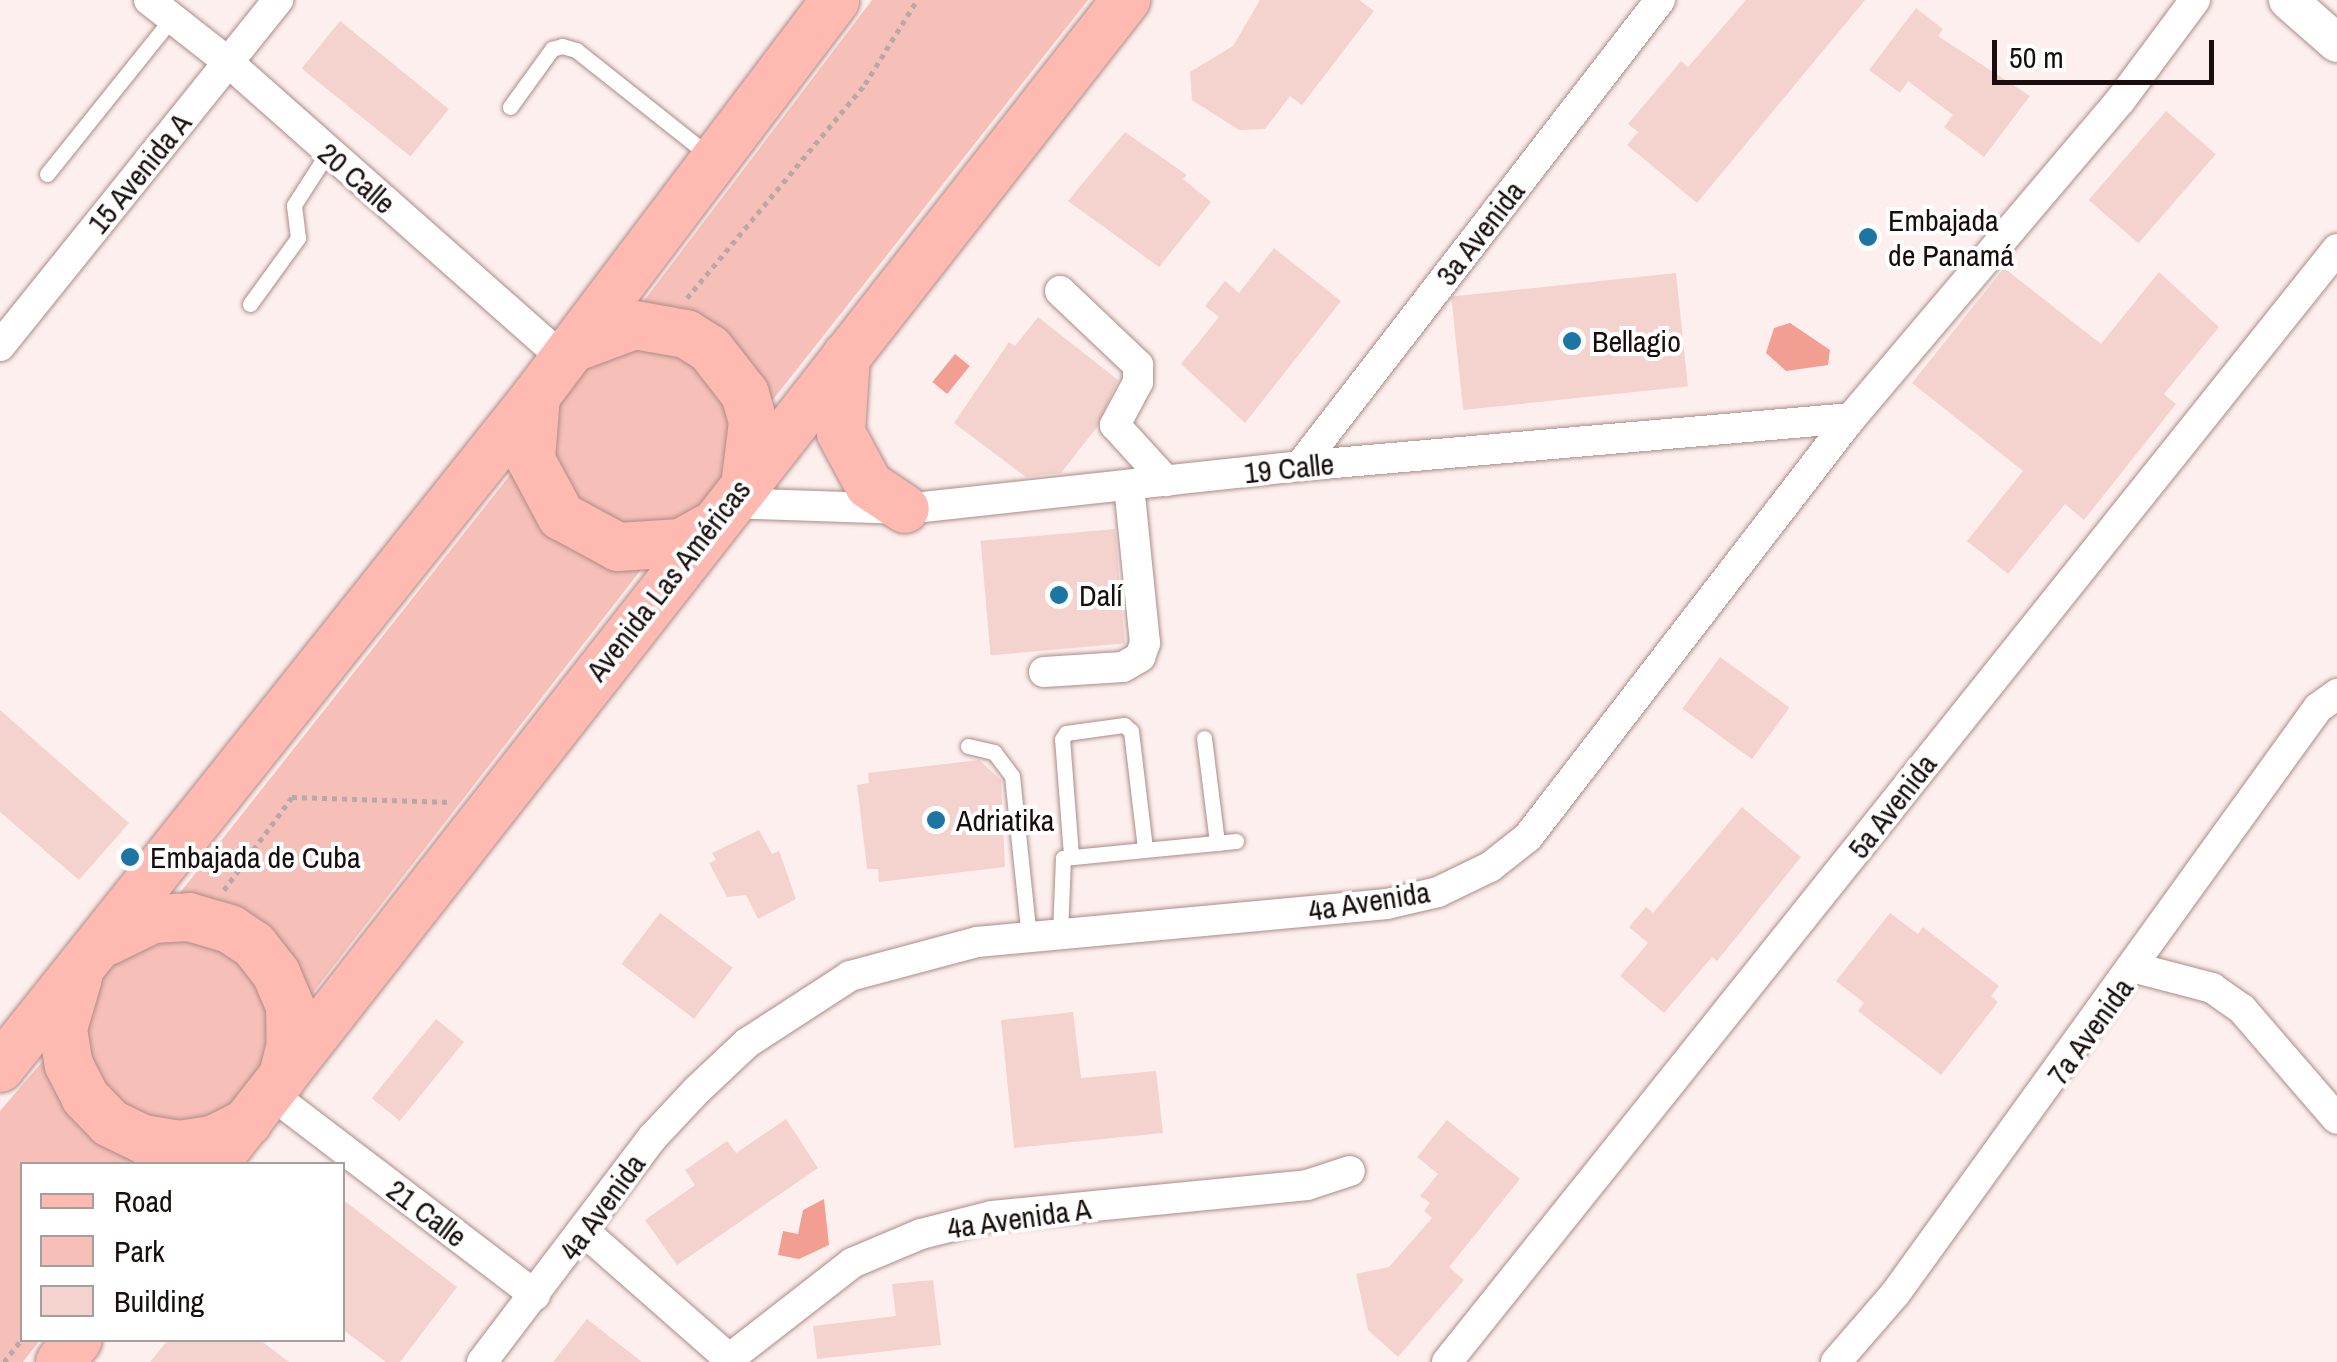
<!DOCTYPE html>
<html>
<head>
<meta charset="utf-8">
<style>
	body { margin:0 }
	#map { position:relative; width:2337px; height:1362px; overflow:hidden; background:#fdefed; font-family:"Archivo Narrow",sans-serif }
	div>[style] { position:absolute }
	.green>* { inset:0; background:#f6bfb7 }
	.round { border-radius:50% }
	.water>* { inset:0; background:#f29e92; transform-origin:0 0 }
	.building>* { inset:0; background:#f4d3ce; transform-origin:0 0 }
	.path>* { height:5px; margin-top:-2.5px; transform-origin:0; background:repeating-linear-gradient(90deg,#b6a9a7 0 5px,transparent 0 10px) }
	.roads { filter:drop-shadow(0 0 2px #ab8c88) drop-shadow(0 0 2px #ab8c88) }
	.service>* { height:15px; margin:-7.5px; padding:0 7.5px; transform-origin:7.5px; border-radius:7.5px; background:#fff }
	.minor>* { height:30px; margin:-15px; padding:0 15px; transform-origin:15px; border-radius:15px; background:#fff }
	.tertiary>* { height:38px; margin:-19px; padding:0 19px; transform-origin:19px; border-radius:19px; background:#fff }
	.primary>* { height:48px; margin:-24px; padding:0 24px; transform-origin:24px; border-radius:24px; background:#feb9b0 }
	.dots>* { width:28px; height:28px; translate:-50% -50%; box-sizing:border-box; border:5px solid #fff; border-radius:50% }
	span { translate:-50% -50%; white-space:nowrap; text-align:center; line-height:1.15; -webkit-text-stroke:8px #fff; paint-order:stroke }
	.street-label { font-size:30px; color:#190e0d }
	.poi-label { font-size:30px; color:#190e0d }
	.left { translate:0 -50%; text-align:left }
	.legend { position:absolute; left:20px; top:1162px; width:325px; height:180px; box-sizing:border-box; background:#fff; border:2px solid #a39f9e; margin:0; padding:12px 18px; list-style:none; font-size:30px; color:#190e0d }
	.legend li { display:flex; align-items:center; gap:20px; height:50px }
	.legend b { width:50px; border:2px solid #a39f9e }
	.scale { position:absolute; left:1992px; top:40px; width:222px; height:45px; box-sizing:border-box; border:5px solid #190e0d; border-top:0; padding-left:12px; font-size:30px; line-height:35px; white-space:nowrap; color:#190e0d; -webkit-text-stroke:8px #fff; paint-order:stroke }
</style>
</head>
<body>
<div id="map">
	<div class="green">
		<div style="clip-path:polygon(872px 0,1088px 0,768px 406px,640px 306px)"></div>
		<div style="clip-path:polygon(604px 347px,680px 347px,734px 400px,722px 498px,656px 536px,582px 516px,544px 451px,563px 378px)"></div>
		<div style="clip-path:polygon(514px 470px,525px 500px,548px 529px,643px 567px,308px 999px,175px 899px)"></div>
		<div class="round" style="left:87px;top:938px;width:184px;height:184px"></div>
		<div style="clip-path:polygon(48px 1055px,177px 1164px,22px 1164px,22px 1340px,40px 1340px,23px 1362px,0 1362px,0 1111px)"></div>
	</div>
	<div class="water">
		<div style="clip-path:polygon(1790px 323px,1830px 350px,1828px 365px,1786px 371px,1766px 353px,1774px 328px)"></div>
		<div style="left:955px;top:354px;width:19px;height:36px;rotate:39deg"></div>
		<div style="clip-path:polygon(824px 1199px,829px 1245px,799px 1259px,778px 1255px,783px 1231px,798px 1234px,803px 1210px)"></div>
	</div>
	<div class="building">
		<div style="clip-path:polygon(1260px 0,1359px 0,1374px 11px,1302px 105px,1290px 96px,1265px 129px,1239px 130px,1192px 100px,1190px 72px,1233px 46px)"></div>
		<div style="clip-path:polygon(1746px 0,1865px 0,1697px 203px,1627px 145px,1638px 132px,1628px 124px,1681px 61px,1688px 67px)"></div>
		<div style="clip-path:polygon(1916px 8px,1943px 29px,1938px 36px,2030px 96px,1984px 157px,1944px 127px,1953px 115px,1908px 81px,1900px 93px,1869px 70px)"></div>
		<div style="left:340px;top:21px;width:140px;height:61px;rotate:39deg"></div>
		<div style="left:2166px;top:111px;width:66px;height:118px;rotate:41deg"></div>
		<div style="clip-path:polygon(1125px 132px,1187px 175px,1183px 179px,1211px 202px,1159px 267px,1068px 201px)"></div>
		<div style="clip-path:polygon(1274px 248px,1341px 301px,1245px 423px,1181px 364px,1219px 317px,1205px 306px,1225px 281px,1239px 293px)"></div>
		<div style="clip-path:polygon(2004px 268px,2101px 344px,2159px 272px,2219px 327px,2164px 394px,2176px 404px,2084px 520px,2065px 504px,2008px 574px,1967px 541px,2023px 471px,1912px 383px)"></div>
		<div style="left:1676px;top:273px;width:114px;height:226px;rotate:84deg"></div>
		<div style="clip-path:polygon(1038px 317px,1118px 380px,1097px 427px,1061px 473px,1026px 477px,954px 423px,1009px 342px,1015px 346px)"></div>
		<div style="left:1115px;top:529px;width:115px;height:135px;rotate:85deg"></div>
		<div style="left:1720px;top:657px;width:86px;height:64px;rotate:36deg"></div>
		<div style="clip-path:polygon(0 710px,129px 823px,79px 880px,0 812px)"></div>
		<div style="clip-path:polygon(979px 760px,1001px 780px,1005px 867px,879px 882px,878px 869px,867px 869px,857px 785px,869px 783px,868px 773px)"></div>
		<div style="clip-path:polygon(1742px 807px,1801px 857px,1717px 961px,1712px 957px,1664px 1013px,1620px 976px,1648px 943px,1629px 927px,1646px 907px,1653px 913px)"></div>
		<div style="clip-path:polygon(759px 830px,772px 854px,779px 851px,796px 899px,758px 919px,746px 895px,727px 897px,709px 863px,716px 860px,712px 853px)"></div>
		<div style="left:660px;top:913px;width:91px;height:64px;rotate:37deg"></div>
		<div style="clip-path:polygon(1890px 913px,1918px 934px,1923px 927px,1999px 986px,1991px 996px,1998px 1002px,1941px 1075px,1858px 1011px,1864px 1003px,1836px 981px)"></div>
		<div style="clip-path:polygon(1073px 1012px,1081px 1078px,1156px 1071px,1163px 1133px,1014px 1148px,1001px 1020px)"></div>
		<div style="left:436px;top:1019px;width:36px;height:102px;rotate:39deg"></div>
		<div style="clip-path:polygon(786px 1119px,818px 1168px,677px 1265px,645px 1220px,695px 1185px,685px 1170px,727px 1141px,736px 1153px)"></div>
		<div style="clip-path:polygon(1447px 1120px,1520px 1179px,1449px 1267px,1464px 1280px,1398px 1357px,1368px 1330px,1356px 1274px,1389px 1267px,1432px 1218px,1424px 1211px,1430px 1203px,1420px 1196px,1438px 1174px,1417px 1157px)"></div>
		<div style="clip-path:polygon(342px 1199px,457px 1287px,400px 1362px,386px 1362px,342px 1329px)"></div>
		<div style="clip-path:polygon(933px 1280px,941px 1345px,817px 1359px,813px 1326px,896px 1316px,892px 1284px)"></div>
		<div style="clip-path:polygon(587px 1319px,642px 1362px,553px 1362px)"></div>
		<div style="clip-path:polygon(168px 1340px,260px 1340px,289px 1362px,150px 1362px)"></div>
	</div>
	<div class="path">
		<div style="left:687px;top:298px;width:278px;rotate:-50.2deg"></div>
		<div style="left:865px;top:84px;width:99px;rotate:-58.2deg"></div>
		<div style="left:224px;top:890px;width:115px;rotate:-53.8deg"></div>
		<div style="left:292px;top:797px;width:159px;rotate:1.8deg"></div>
		<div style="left:4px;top:1362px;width:29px;rotate:-52deg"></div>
	</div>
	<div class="roads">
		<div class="service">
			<div style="left:510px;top:107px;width:72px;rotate:-54.1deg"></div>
			<div style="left:552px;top:49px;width:10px;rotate:-17deg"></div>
			<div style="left:562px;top:46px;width:15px;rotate:16deg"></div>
			<div style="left:576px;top:50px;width:172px;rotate:38.4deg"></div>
			<div style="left:47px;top:174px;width:200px;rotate:-51.3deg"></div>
			<div style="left:250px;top:304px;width:82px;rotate:-54deg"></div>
			<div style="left:298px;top:238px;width:33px;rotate:-97deg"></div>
			<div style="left:294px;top:205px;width:63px;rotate:-57.3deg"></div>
			<div style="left:1204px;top:738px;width:106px;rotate:82.9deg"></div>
			<div style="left:968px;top:746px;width:27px;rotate:13deg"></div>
			<div style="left:994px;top:752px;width:30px;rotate:53deg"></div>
			<div style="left:1012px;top:776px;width:162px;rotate:84deg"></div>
			<div style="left:1071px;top:855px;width:116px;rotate:-94.4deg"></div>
			<div style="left:1062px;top:739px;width:7px;rotate:-56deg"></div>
			<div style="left:1066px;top:733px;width:59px;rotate:-7.9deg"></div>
			<div style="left:1124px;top:725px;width:9px;rotate:41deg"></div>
			<div style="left:1131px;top:731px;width:118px;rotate:83.2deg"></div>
			<div style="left:1060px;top:935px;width:77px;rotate:-87.8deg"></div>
			<div style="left:1063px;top:858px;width:174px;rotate:-5.6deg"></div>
		</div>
		<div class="minor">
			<div style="left:149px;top:0;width:100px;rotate:38.1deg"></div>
			<div style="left:228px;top:62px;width:448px;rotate:41.5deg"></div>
			<div style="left:1060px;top:291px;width:108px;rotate:43.5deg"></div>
			<div style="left:1138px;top:365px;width:17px;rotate:90deg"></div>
			<div style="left:1138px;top:382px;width:49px;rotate:118.1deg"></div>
			<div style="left:1115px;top:425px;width:76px;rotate:47.7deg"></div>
			<div style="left:0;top:346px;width:444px;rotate:-51.2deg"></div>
			<div style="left:1300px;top:466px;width:589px;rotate:-52.31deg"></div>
			<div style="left:727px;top:503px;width:178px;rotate:1.9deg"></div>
			<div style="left:905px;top:509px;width:397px;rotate:-6.2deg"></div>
			<div style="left:1300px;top:466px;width:553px;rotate:-4.98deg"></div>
			<div style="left:1044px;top:672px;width:79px;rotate:-3.6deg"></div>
			<div style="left:1123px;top:667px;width:20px;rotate:-30deg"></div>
			<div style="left:1140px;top:657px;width:15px;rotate:-70deg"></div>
			<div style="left:1145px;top:643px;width:159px;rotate:-95.8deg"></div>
			<div style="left:2136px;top:968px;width:79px;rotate:14.7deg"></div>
			<div style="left:2212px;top:988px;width:37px;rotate:35deg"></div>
			<div style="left:2242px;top:1009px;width:145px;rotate:49.2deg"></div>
			<div style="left:271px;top:1094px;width:332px;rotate:37.3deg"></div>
			<div style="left:586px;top:1233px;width:196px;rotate:41.3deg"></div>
			<div style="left:482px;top:1362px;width:283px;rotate:-52.8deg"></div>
			<div style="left:653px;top:1137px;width:63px;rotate:-46.9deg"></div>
			<div style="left:696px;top:1091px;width:70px;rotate:-43.3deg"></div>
			<div style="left:747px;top:1043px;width:123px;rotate:-33deg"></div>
			<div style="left:850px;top:976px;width:131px;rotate:-15deg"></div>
			<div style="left:977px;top:942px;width:412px;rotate:-5.3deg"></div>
			<div style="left:1387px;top:904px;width:52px;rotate:-13.2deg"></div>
			<div style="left:1438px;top:892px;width:58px;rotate:-25.7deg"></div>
			<div style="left:1490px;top:867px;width:48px;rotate:-38.3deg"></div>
			<div style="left:1528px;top:837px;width:529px;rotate:-52.37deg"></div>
			<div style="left:1851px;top:418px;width:416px;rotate:-49.7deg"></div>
			<div style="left:2120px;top:101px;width:126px;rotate:-53.4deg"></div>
			<div style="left:725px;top:1362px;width:161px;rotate:-37.9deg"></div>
			<div style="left:852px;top:1263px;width:75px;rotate:-22.8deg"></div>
			<div style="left:921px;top:1234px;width:73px;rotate:-14.2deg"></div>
			<div style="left:992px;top:1216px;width:317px;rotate:-5.6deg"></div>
			<div style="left:1307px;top:1185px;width:45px;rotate:-18deg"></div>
			<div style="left:1447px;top:1362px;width:1425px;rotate:-51.35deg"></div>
			<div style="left:1836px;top:1362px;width:90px;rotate:-49.1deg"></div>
			<div style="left:1895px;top:1294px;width:723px;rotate:-54.18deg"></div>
			<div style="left:2318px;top:708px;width:24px;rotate:-36deg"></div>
		</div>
		<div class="tertiary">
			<div style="left:2288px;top:0;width:65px;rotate:41.3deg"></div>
		</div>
		<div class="primary">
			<div style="left:573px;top:348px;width:66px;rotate:-20.4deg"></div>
			<div style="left:635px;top:325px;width:52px;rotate:10deg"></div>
			<div style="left:686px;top:334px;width:28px;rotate:32deg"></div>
			<div style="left:710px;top:349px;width:57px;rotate:52.1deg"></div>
			<div style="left:745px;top:394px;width:29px;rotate:74deg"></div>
			<div style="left:753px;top:422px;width:56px;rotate:97.1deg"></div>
			<div style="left:846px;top:356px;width:77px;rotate:93.7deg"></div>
			<div style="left:841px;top:433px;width:59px;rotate:61.7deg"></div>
			<div style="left:869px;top:485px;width:43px;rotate:33.7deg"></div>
			<div style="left:536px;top:396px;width:64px;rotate:94.5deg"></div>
			<div style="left:531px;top:460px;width:64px;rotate:61.8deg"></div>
			<div style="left:561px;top:516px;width:65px;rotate:28.5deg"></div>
			<div style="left:618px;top:547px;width:63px;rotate:-3.6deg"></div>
			<div style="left:681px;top:543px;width:31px;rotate:-29deg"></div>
			<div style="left:108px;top:941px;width:50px;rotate:-26.1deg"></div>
			<div style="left:153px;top:919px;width:36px;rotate:-3deg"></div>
			<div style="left:189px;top:917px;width:43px;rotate:16.3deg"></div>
			<div style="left:230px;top:929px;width:29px;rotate:34deg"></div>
			<div style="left:254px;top:945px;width:36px;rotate:52deg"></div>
			<div style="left:276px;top:973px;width:36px;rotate:67deg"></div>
			<div style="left:290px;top:1006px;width:39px;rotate:89deg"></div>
			<div style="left:291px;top:1045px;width:34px;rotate:105deg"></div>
			<div style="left:78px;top:978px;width:53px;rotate:106.4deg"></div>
			<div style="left:63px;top:1029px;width:36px;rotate:81deg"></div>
			<div style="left:69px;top:1065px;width:36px;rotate:63deg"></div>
			<div style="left:85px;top:1097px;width:36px;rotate:46deg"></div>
			<div style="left:110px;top:1123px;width:37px;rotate:26deg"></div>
			<div style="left:143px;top:1139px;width:36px;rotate:9deg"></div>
			<div style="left:179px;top:1145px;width:36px;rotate:-9deg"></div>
			<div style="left:215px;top:1139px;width:37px;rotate:-27deg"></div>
			<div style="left:0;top:1068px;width:860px;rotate:-51.42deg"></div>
			<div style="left:536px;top:396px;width:496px;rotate:-52.9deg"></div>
			<div style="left:214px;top:1164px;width:1479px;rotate:-51.92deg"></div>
			<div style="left:60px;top:1362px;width:28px;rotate:-51deg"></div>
		</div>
	</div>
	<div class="dots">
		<div style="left:1868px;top:237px;background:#1d75a4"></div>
		<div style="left:1572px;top:341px;background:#1d75a4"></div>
		<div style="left:1059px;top:595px;background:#1d75a4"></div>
		<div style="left:936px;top:820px;background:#1d75a4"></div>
		<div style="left:130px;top:857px;background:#1d75a4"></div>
	</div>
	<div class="street-label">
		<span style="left:139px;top:173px;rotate:-51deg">15 Avenida A</span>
		<span style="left:357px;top:178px;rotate:41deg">20 Calle</span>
		<span style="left:1480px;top:233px;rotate:-52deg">3a Avenida</span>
		<span style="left:1289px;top:468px;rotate:-6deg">19 Calle</span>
		<span style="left:668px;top:580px;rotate:-52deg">Avenida Las Américas</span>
		<span style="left:1892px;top:806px;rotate:-52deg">5a Avenida</span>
		<span style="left:1369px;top:901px;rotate:-9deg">4a Avenida</span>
		<span style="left:2090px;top:1031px;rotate:-54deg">7a Avenida</span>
		<span style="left:602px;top:1207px;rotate:-54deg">4a Avenida</span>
		<span style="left:427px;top:1213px;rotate:37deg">21 Calle</span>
		<span style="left:1019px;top:1218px;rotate:-8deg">4a Avenida A</span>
	</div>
	<div class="poi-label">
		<span class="left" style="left:1888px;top:237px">Embajada<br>de Panamá</span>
		<span class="left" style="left:1592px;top:341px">Bellagio</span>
		<span class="left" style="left:1079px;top:595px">Dalí</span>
		<span class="left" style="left:956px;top:820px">Adriatika</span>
		<span class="left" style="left:150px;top:857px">Embajada de Cuba</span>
	</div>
	<ul class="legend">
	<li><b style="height:12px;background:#feb9b0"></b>Road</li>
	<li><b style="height:28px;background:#f6bfb7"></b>Park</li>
	<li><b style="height:28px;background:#f4d3ce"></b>Building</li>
	</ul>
	<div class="scale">50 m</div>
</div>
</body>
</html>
